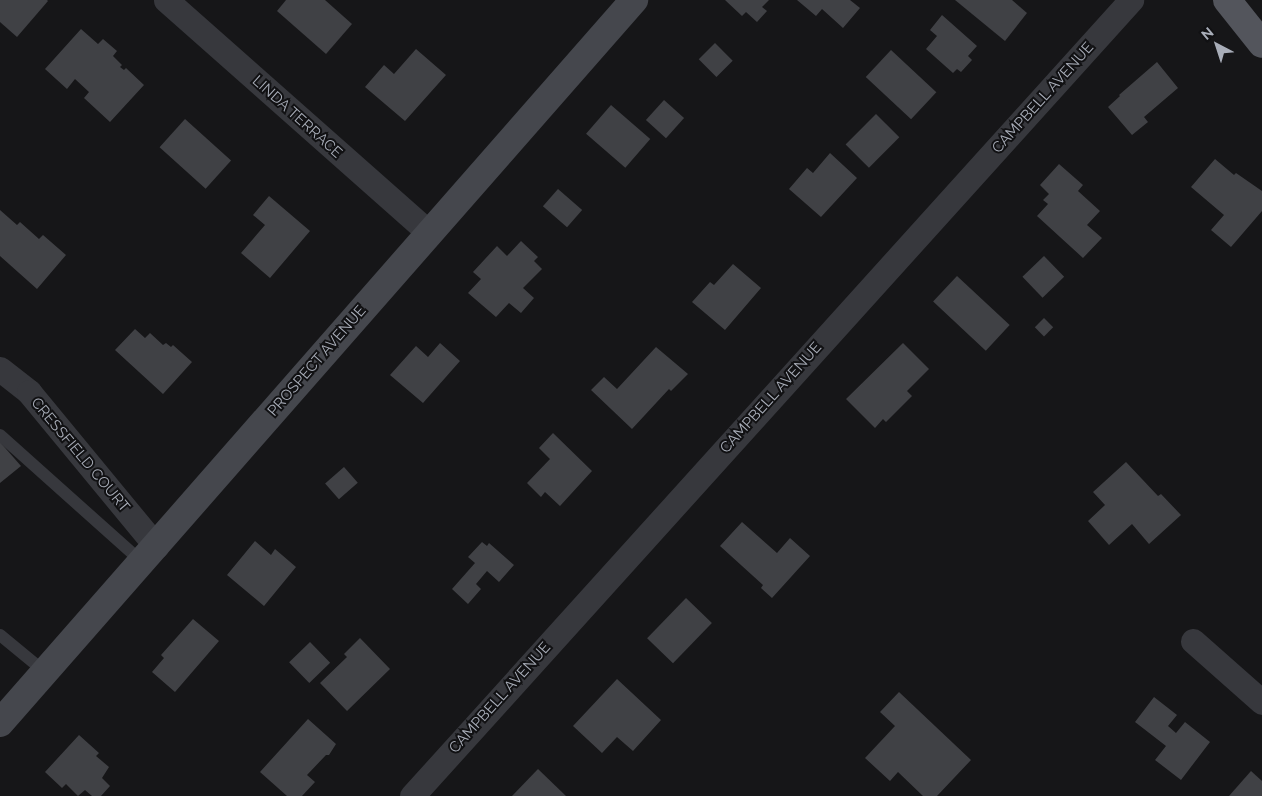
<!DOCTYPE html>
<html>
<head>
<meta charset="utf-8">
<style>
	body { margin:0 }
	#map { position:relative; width:1262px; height:796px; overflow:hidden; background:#161618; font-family:Raleway,sans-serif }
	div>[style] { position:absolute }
	.building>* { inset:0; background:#404145; transform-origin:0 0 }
	.service>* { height:12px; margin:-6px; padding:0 6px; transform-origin:6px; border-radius:6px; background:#37383d }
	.minor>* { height:25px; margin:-12.5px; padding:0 12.5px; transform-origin:12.5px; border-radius:12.5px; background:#37383d }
	.secondary>* { height:28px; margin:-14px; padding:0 14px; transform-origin:14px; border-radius:14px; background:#45474d }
	.primary>* { height:28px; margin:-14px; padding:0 14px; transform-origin:14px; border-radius:14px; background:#53555c }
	span { translate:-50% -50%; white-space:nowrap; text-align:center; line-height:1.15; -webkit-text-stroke:4px #111113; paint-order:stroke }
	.street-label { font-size:15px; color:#a8adb8 }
	.north { position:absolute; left:1192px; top:20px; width:50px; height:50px; -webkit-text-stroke:4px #111113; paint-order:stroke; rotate:320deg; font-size:14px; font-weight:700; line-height:20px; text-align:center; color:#a8adb8 }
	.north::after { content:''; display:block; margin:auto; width:18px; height:22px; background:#a8adb8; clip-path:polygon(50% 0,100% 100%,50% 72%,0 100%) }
</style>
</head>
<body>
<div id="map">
	<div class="building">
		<div style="clip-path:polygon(0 0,47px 0,48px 1px,17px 37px,0 22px)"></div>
		<div style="clip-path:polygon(286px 0,325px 0,352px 24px,326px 54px,277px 11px)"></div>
		<div style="clip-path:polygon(725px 0,769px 0,762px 7px,767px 11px,757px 22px,746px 12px,742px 16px)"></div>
		<div style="clip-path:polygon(797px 0,850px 0,860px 8px,843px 28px,822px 9px,816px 16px)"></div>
		<div style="clip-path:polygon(955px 0,1012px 0,1027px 13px,1005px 41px)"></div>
		<div style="clip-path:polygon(942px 15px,977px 46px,968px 56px,972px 60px,961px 72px,957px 69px,953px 73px,926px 49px,937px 36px,930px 30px)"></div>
		<div style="clip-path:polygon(81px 29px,98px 44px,103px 39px,117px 51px,113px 56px,122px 65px,120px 67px,124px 70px,126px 68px,144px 85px,110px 122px,84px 98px,89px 92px,75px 79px,67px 89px,45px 69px)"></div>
		<div style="left:715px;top:43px;width:25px;height:23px;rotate:45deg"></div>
		<div style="clip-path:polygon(416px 49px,446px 75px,405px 121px,365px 87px,384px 65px,394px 74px)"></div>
		<div style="left:891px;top:50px;width:62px;height:37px;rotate:43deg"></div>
		<div style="clip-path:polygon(1157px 62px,1178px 88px,1144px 117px,1148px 122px,1132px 135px,1108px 107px,1120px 96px,1119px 95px)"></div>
		<div style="left:664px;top:100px;width:27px;height:27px;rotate:42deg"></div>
		<div style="left:611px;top:105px;width:52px;height:38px;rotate:41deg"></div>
		<div style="left:876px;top:114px;width:33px;height:43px;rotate:45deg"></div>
		<div style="left:185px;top:119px;width:62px;height:38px;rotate:42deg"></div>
		<div style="clip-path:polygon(830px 153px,857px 178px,821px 217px,789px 189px,807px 168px,813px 173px)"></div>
		<div style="clip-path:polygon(1215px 159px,1234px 175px,1236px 173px,1262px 191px,1262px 211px,1231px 247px,1211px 230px,1224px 215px,1191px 187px)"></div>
		<div style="clip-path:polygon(1059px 164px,1083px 185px,1078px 191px,1100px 211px,1087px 225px,1102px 238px,1083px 258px,1037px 216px,1048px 204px,1043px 200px,1049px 194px,1040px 185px)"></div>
		<div style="left:558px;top:189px;width:32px;height:23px;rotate:41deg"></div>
		<div style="clip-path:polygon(269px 196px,310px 231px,270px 278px,241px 253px,265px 225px,253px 215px)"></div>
		<div style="clip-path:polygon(0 210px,17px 225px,20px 222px,39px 239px,43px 235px,66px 255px,37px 289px,0 256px)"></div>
		<div style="clip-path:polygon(521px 241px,538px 257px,534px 261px,542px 269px,523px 288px,534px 298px,521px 313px,509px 303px,496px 317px,468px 293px,481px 279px,473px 272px,497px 246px,507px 256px)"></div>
		<div style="left:1044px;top:256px;width:29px;height:30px;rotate:46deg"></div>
		<div style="clip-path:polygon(733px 264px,761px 288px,725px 330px,692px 302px,710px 282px,714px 285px)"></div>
		<div style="left:957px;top:276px;width:72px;height:35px;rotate:43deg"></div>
		<div style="left:1044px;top:318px;width:13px;height:13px;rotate:45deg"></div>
		<div style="clip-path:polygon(135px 329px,145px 338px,150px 333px,163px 345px,166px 343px,171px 347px,173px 345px,192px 362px,163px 394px,115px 350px)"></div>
		<div style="clip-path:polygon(440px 343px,460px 361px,423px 403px,390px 375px,416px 346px,428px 357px)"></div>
		<div style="clip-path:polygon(903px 343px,929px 369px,907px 391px,912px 396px,886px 422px,883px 419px,875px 428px,846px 399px)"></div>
		<div style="clip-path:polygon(656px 347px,688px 374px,671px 391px,669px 389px,632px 429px,591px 390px,604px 377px,617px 389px)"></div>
		<div style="clip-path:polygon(553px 433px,592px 471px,560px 506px,545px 492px,541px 497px,527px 483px,550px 459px,539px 448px)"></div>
		<div style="clip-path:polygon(0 442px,21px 466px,0 483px)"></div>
		<div style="clip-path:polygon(1126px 462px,1158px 496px,1161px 494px,1181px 515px,1149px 544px,1132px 524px,1109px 545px,1088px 521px,1105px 505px,1093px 492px)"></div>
		<div style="left:344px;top:467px;width:21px;height:25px;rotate:49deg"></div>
		<div style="clip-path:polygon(742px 522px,777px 553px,790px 538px,810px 556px,772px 598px,761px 588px,763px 585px,720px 546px)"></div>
		<div style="clip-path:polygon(255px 541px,271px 555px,275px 549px,296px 567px,264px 606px,227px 575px)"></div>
		<div style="clip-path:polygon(482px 542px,487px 546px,489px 543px,514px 565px,499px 582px,487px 571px,476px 584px,481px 589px,468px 604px,452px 589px,475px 563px,468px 557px)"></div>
		<div style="left:686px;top:598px;width:36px;height:56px;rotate:44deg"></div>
		<div style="clip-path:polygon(193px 619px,219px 641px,175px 692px,152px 672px,164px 658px,161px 655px)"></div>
		<div style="clip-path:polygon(360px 638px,390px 669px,347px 711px,320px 683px,347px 657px,344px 654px)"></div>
		<div style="left:310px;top:642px;width:29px;height:29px;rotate:46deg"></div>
		<div style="clip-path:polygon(617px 679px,661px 720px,633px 751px,617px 737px,602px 753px,573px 726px)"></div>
		<div style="clip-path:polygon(899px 692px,971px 760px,937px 796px,923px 796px,898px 772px,890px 781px,865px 758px,895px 726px,880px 712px)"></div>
		<div style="clip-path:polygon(1154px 697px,1177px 715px,1168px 726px,1176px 733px,1185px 722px,1210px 742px,1181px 780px,1155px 760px,1166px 746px,1135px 722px)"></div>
		<div style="clip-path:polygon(308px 719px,336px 744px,329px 755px,326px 755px,307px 775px,315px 782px,302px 796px,287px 796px,260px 772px)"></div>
		<div style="clip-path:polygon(79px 735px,99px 753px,96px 756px,109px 767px,102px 778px,110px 786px,101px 796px,92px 796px,85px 790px,78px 796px,66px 784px,62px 788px,45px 772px)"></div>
		<div style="clip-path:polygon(538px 769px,566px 796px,512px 796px)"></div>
		<div style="clip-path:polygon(1251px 771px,1262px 781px,1262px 796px,1229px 796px)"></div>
	</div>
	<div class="service">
		<div style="left:0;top:435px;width:191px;rotate:41.8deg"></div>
		<div style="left:0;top:635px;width:58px;rotate:39.4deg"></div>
	</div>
	<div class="minor">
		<div style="left:166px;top:0;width:351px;rotate:41.5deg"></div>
		<div style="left:0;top:369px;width:37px;rotate:38deg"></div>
		<div style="left:29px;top:392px;width:200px;rotate:50.5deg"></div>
		<div style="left:1193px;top:641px;width:92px;rotate:41.5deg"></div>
		<div style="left:412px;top:796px;width:1073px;rotate:-47.91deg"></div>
	</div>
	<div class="secondary">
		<div style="left:0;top:723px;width:962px;rotate:-48.75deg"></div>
	</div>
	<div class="primary">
		<div style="left:1227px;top:0;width:56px;rotate:51.5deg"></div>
	</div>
	<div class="street-label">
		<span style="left:1043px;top:98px;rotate:-48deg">CAMPBELL AVENUE</span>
		<span style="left:297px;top:117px;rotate:42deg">LINDA TERRACE</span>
		<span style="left:317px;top:361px;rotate:-49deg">PROSPECT AVENUE</span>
		<span style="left:771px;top:398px;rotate:-48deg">CAMPBELL AVENUE</span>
		<span style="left:80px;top:455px;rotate:50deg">CRESSFIELD COURT</span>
		<span style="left:500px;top:698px;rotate:-48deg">CAMPBELL AVENUE</span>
	</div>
	<div class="north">N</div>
</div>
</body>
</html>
